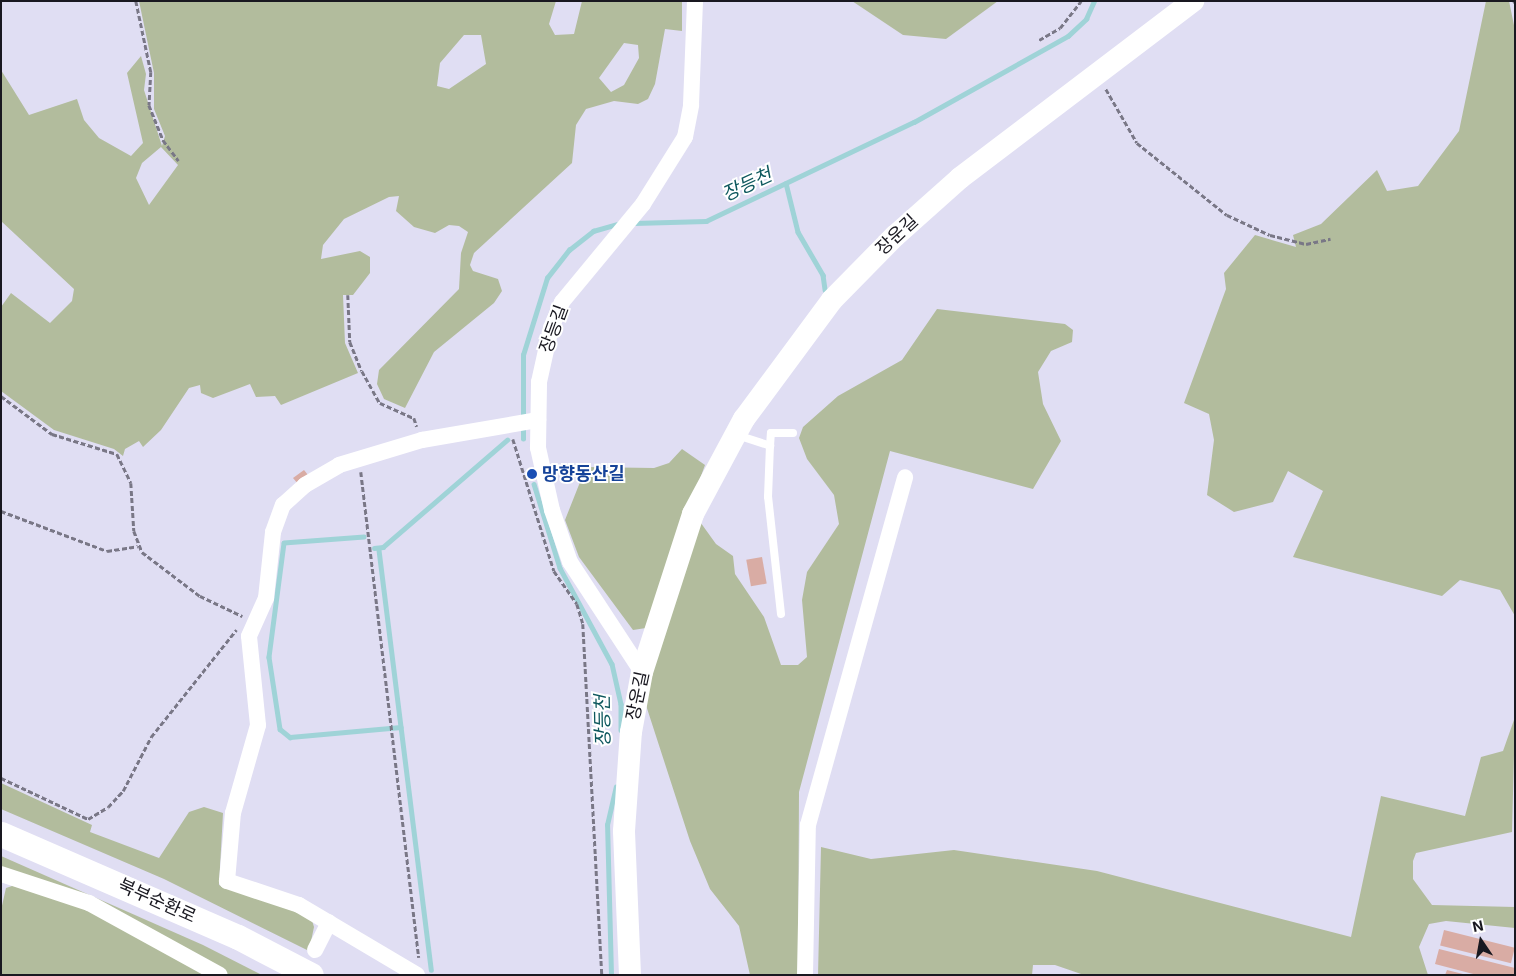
<!DOCTYPE html>
<html>
<head>
<meta charset="utf-8">
<style>
	body { margin:0 }
	#map { position:relative; width:1516px; height:976px; overflow:hidden; background:#e0def3; font-family:Inter,"Noto Sans KR",sans-serif }
	div>[style] { position:absolute }
	.green>* { inset:0; background:#b2bc9d }
	.stream>* { height:4.5px; margin:-2.25px; padding:0 2.25px; transform-origin:2.25px; border-radius:2.25px; background:#9fd3d7 }
	.building>* { inset:0; background:#d9aca4; transform-origin:0 0 }
	.path>* { height:2.5px; margin-top:-1.25px; transform-origin:0; background:repeating-linear-gradient(90deg,#797786 0 5px,transparent 0 7.5px) }
	.lane>* { height:8px; margin:-4px; padding:0 4px; transform-origin:4px; border-radius:4px; background:#fff }
	.street>* { height:16px; margin:-8px; padding:0 8px; transform-origin:8px; border-radius:8px; background:#fff }
	.secondary>* { height:22px; margin:-11px; padding:0 11px; transform-origin:11px; border-radius:11px; background:#fff }
	.primary>* { height:25px; margin:-12.5px; padding:0 12.5px; transform-origin:12.5px; border-radius:12.5px; background:#fff }
	.dots>* { width:14px; height:14px; translate:-50% -50%; box-sizing:border-box; border:2px solid #fff; border-radius:50% }
	span { translate:-50% -50%; white-space:nowrap; text-align:center; line-height:1.15; -webkit-text-stroke:4px #fff; paint-order:stroke }
	.street-label { font-size:18px; color:#191820 }
	.transit-label { font-size:18px; color:#164399; font-weight:700 }
	.left { translate:0 -50%; text-align:left }
	.water-label { font-size:19px; color:#0e585e; font-style:italic }
	.frame { position:absolute; inset:0; border:2px solid #191820; pointer-events:none }
	.north { position:absolute; left:1456px; top:916px; width:50px; height:50px; -webkit-text-stroke:4px #fff; paint-order:stroke; rotate:348deg; font-size:14px; font-weight:700; line-height:20px; text-align:center; color:#191820 }
	.north::after { content:''; display:block; margin:auto; width:18px; height:22px; background:#191820; clip-path:polygon(50% 0,100% 100%,50% 72%,0 100%) }
</style>
</head>
<body>
<div id="map">
	<div class="green">
		<div style="clip-path:polygon(evenodd,139px 1px,556px 1px,549px 24px,555px 35px,574px 34px,582px 1px,682px 1px,682px 31px,665px 29px,655px 84px,648px 99px,638px 104px,614px 101px,586px 109px,576px 125px,572px 163px,474px 253px,470px 265px,473px 271px,498px 279px,502px 291px,494px 303px,434px 352px,405px 408px,384px 399px,377px 384px,379px 370px,459px 289px,461px 253px,468px 232px,459px 226px,449px 225px,435px 233px,414px 227px,396px 211px,399px 196px,389px 197px,344px 219px,323px 245px,321px 259px,360px 251px,370px 257px,370px 273px,353px 295px,343px 295px,345px 343px,358px 373px,281px 405px,275px 396px,256px 397px,250px 384px,213px 398px,201px 393px,200px 385px,189px 388px,161px 430px,143px 447px,139px 441px,125px 449px,123px 456px,114px 449px,54px 430px,1px 391px,1px 307px,11px 293px,50px 323px,72px 301px,74px 289px,1px 221px,1px 70px,29px 115px,77px 99px,84px 120px,99px 138px,131px 156px,143px 143px,127px 73px,141px 56px,146px 74px,144px 90px,162px 146px,165px 136px,154px 109px,154px 73px,139px 1px,464px 35px,481px 35px,486px 64px,449px 89px,437px 86px,440px 63px,464px 35px,139px 1px,624px 43px,638px 45px,639px 58px,624px 85px,611px 92px,599px 78px,624px 43px,139px 1px,161px 147px,178px 165px,149px 205px,136px 178px,142px 163px,161px 147px)"></div>
		<div style="clip-path:polygon(852px 1px,998px 1px,946px 39px,903px 35px)"></div>
		<div style="clip-path:polygon(1486px 1px,1509px 1px,1515px 30px,1515px 616px,1500px 590px,1460px 580px,1442px 596px,1293px 557px,1323px 491px,1288px 471px,1273px 502px,1234px 512px,1207px 495px,1214px 440px,1209px 414px,1184px 403px,1226px 289px,1224px 273px,1255px 235px,1296px 247px,1293px 235px,1321px 224px,1377px 170px,1387px 191px,1418px 186px,1459px 131px)"></div>
		<div style="clip-path:polygon(937px 309px,1065px 324px,1073px 330px,1072px 342px,1051px 351px,1038px 372px,1043px 404px,1061px 441px,1033px 489px,890px 451px,799px 792px,798px 975px,750px 975px,739px 926px,710px 889px,690px 841px,643px 696px,698px 519px,716px 544px,733px 556px,735px 574px,764px 617px,781px 665px,798px 665px,807px 657px,802px 600px,807px 572px,839px 524px,834px 495px,807px 459px,799px 438px,803px 427px,838px 396px,902px 360px)"></div>
		<div style="clip-path:polygon(682px 449px,705px 465px,646px 628px,633px 630px,579px 557px,565px 520px,586px 467px,654px 468px,669px 463px)"></div>
		<div style="clip-path:polygon(1515px 717px,1512px 832px,1416px 853px,1413px 861px,1413px 879px,1432px 905px,1515px 907px,1515px 928px,1446px 921px,1429px 924px,1419px 947px,1428px 975px,1084px 975px,1055px 965px,1033px 965px,1032px 975px,818px 975px,821px 847px,871px 859px,954px 850px,1097px 871px,1351px 937px,1381px 796px,1465px 816px,1481px 757px,1503px 751px)"></div>
		<div style="clip-path:polygon(1px 783px,92px 825px,90px 832px,159px 858px,189px 812px,204px 807px,223px 813px,219px 885px,311px 917px,314px 927px,309px 951px,164px 879px,1px 809px)"></div>
		<div style="clip-path:polygon(1px 856px,203px 945px,262px 975px,228px 975px,1px 869px)"></div>
		<div style="clip-path:polygon(18px 884px,87px 908px,206px 975px,1px 975px,1px 910px,6px 888px)"></div>
	</div>
	<div class="stream">
		<div style="left:786px;top:183px;width:50px;rotate:76.2deg"></div>
		<div style="left:798px;top:232px;width:50px;rotate:59.8deg"></div>
		<div style="left:823px;top:275px;width:15px;rotate:82deg"></div>
		<div style="left:634px;top:223px;width:72px;rotate:-1.6deg"></div>
		<div style="left:706px;top:221px;width:230px;rotate:-25.5deg"></div>
		<div style="left:914px;top:122px;width:176px;rotate:-29.2deg"></div>
		<div style="left:1068px;top:36px;width:25px;rotate:-43deg"></div>
		<div style="left:1086px;top:19px;width:20px;rotate:-66deg"></div>
		<div style="left:523px;top:439px;width:84px;rotate:-90deg"></div>
		<div style="left:523px;top:355px;width:81px;rotate:-72.7deg"></div>
		<div style="left:547px;top:278px;width:36px;rotate:-52deg"></div>
		<div style="left:569px;top:250px;width:31px;rotate:-38deg"></div>
		<div style="left:593px;top:231px;width:29px;rotate:-16deg"></div>
		<div style="left:534px;top:484px;width:88px;rotate:72.8deg"></div>
		<div style="left:560px;top:568px;width:109px;rotate:61.6deg"></div>
		<div style="left:612px;top:664px;width:41px;rotate:77.3deg"></div>
		<div style="left:621px;top:704px;width:26px;rotate:90deg"></div>
		<div style="left:364px;top:537px;width:80px;rotate:175.7deg"></div>
		<div style="left:284px;top:543px;width:115px;rotate:97.5deg"></div>
		<div style="left:269px;top:657px;width:73px;rotate:81.3deg"></div>
		<div style="left:280px;top:729px;width:13px;rotate:39deg"></div>
		<div style="left:290px;top:737px;width:111px;rotate:-5.1deg"></div>
		<div style="left:374px;top:548px;width:9px;rotate:-6deg"></div>
		<div style="left:383px;top:547px;width:164px;rotate:-40.8deg"></div>
		<div style="left:379px;top:550px;width:423px;rotate:82.9deg"></div>
		<div style="left:611px;top:975px;width:150px;rotate:-91.5deg"></div>
		<div style="left:607px;top:825px;width:39px;rotate:-77deg"></div>
	</div>
	<div class="building">
		<div style="clip-path:polygon(304px 470px,308px 475px,298px 484px,293px 478px)"></div>
		<div style="left:762px;top:557px;width:27px;height:16px;rotate:80deg"></div>
		<div style="left:1444px;top:930px;width:73px;height:16px;rotate:14deg"></div>
		<div style="clip-path:polygon(1439px 949px,1515px 968px,1515px 975px,1477px 975px,1435px 964px)"></div>
		<div style="clip-path:polygon(1447px 970px,1463px 974px,1463px 975px,1445px 975px)"></div>
	</div>
	<div class="path">
		<div style="left:136px;top:1px;width:73px;rotate:78.1deg"></div>
		<div style="left:151px;top:72px;width:33px;rotate:93deg"></div>
		<div style="left:149px;top:105px;width:38px;rotate:68deg"></div>
		<div style="left:163px;top:140px;width:26px;rotate:53deg"></div>
		<div style="left:1514px;top:1px;width:2px;rotate:63deg"></div>
		<div style="left:1039px;top:40px;width:24px;rotate:-30deg"></div>
		<div style="left:1060px;top:28px;width:34px;rotate:-52deg"></div>
		<div style="left:1106px;top:89px;width:62px;rotate:60.1deg"></div>
		<div style="left:1137px;top:143px;width:115px;rotate:38.7deg"></div>
		<div style="left:1227px;top:215px;width:47px;rotate:24.9deg"></div>
		<div style="left:1270px;top:235px;width:37px;rotate:14deg"></div>
		<div style="left:1306px;top:244px;width:25px;rotate:-12deg"></div>
		<div style="left:348px;top:295px;width:47px;rotate:87.6deg"></div>
		<div style="left:350px;top:342px;width:31px;rotate:68deg"></div>
		<div style="left:362px;top:371px;width:37px;rotate:61deg"></div>
		<div style="left:380px;top:403px;width:37px;rotate:24deg"></div>
		<div style="left:414px;top:418px;width:9px;rotate:72deg"></div>
		<div style="left:1px;top:396px;width:64px;rotate:36.7deg"></div>
		<div style="left:52px;top:434px;width:68px;rotate:17.1deg"></div>
		<div style="left:117px;top:454px;width:32px;rotate:64deg"></div>
		<div style="left:131px;top:483px;width:48px;rotate:86.4deg"></div>
		<div style="left:134px;top:531px;width:22px;rotate:69deg"></div>
		<div style="left:142px;top:552px;width:73px;rotate:37.2deg"></div>
		<div style="left:200px;top:596px;width:47px;rotate:25.5deg"></div>
		<div style="left:513px;top:439px;width:138px;rotate:72.7deg"></div>
		<div style="left:554px;top:571px;width:40px;rotate:55.1deg"></div>
		<div style="left:577px;top:604px;width:21px;rotate:73deg"></div>
		<div style="left:583px;top:624px;width:352px;rotate:86.9deg"></div>
		<div style="left:361px;top:472px;width:489px;rotate:83.2deg"></div>
		<div style="left:1px;top:511px;width:113px;rotate:20.7deg"></div>
		<div style="left:107px;top:551px;width:31px;rotate:-9deg"></div>
		<div style="left:1px;top:778px;width:96px;rotate:25.2deg"></div>
		<div style="left:88px;top:819px;width:23px;rotate:-31deg"></div>
		<div style="left:108px;top:807px;width:22px;rotate:-47deg"></div>
		<div style="left:123px;top:791px;width:61px;rotate:-62.6deg"></div>
		<div style="left:151px;top:737px;width:137px;rotate:-51.5deg"></div>
	</div>
	<div class="lane">
		<div style="left:737px;top:435px;width:35px;rotate:18deg"></div>
		<div style="left:781px;top:614px;width:118px;rotate:-96.3deg"></div>
		<div style="left:768px;top:497px;width:51px;rotate:-87.8deg"></div>
		<div style="left:770px;top:446px;width:13px;rotate:-86deg"></div>
		<div style="left:771px;top:433px;width:22px"></div>
	</div>
	<div class="street">
		<div style="left:642px;top:672px;width:131px;rotate:-123.2deg"></div>
		<div style="left:570px;top:562px;width:55px;rotate:-109.1deg"></div>
		<div style="left:552px;top:510px;width:64px;rotate:-102.7deg"></div>
		<div style="left:538px;top:448px;width:66px;rotate:-89.1deg"></div>
		<div style="left:539px;top:382px;width:55px;rotate:-77.5deg"></div>
		<div style="left:551px;top:328px;width:28px;rotate:-67deg"></div>
		<div style="left:562px;top:302px;width:127px;rotate:-50.4deg"></div>
		<div style="left:643px;top:204px;width:79px;rotate:-57.9deg"></div>
		<div style="left:685px;top:137px;width:33px;rotate:-79deg"></div>
		<div style="left:691px;top:105px;width:104px;rotate:-87.8deg"></div>
		<div style="left:1px;top:874px;width:93px;rotate:18.2deg"></div>
		<div style="left:89px;top:903px;width:149px;rotate:28.8deg"></div>
		<div style="left:315px;top:950px;width:31px;rotate:-63deg"></div>
		<div style="left:417px;top:975px;width:137px;rotate:-149.3deg"></div>
		<div style="left:299px;top:905px;width:76px;rotate:-161.6deg"></div>
		<div style="left:227px;top:881px;width:68px;rotate:-85deg"></div>
		<div style="left:233px;top:813px;width:91px;rotate:-74.1deg"></div>
		<div style="left:258px;top:725px;width:89px;rotate:-95.8deg"></div>
		<div style="left:249px;top:636px;width:42px;rotate:-65.9deg"></div>
		<div style="left:266px;top:598px;width:66px;rotate:-83.9deg"></div>
		<div style="left:273px;top:532px;width:29px;rotate:-70deg"></div>
		<div style="left:283px;top:505px;width:30px;rotate:-42deg"></div>
		<div style="left:305px;top:485px;width:39px;rotate:-30deg"></div>
		<div style="left:339px;top:465px;width:87px;rotate:-16.8deg"></div>
		<div style="left:422px;top:440px;width:118px;rotate:-9.8deg"></div>
		<div style="left:805px;top:975px;width:150px;rotate:-88.9deg"></div>
		<div style="left:808px;top:825px;width:361px;rotate:-74.4deg"></div>
	</div>
	<div class="secondary">
		<div style="left:630px;top:975px;width:144px;rotate:-92.4deg"></div>
		<div style="left:624px;top:831px;width:99px;rotate:-86deg"></div>
		<div style="left:631px;top:732px;width:61px;rotate:-79.6deg"></div>
		<div style="left:642px;top:672px;width:166px;rotate:-72.1deg"></div>
		<div style="left:693px;top:514px;width:108px;rotate:-61.8deg"></div>
		<div style="left:744px;top:419px;width:148px;rotate:-53.5deg"></div>
		<div style="left:832px;top:300px;width:90px;rotate:-45.5deg"></div>
		<div style="left:895px;top:236px;width:87px;rotate:-41.7deg"></div>
		<div style="left:960px;top:178px;width:293px;rotate:-37.2deg"></div>
	</div>
	<div class="primary">
		<div style="left:1px;top:834px;width:258px;rotate:23.5deg"></div>
		<div style="left:238px;top:937px;width:82px;rotate:27.5deg"></div>
	</div>
	<div class="dots">
		<div style="left:532px;top:474px;background:#1a4fb4"></div>
	</div>
	<div class="street-label">
		<span style="left:897px;top:235px;rotate:-43deg">장운길</span>
		<span style="left:554px;top:329px;rotate:-70deg">장등길</span>
		<span style="left:638px;top:696px;rotate:-78deg">장운길</span>
		<span style="left:157px;top:901px;rotate:24deg">북부순환로</span>
	</div>
	<div class="transit-label">
		<span class="left" style="left:542px;top:474px">망향동산길</span>
	</div>
	<div class="water-label">
		<span style="left:747px;top:185px;rotate:-25deg">장등천</span>
		<span style="left:603px;top:721px;rotate:-91deg">장등천</span>
	</div>
	<div class="frame"></div>
	<div class="north">N</div>
</div>
</body>
</html>
